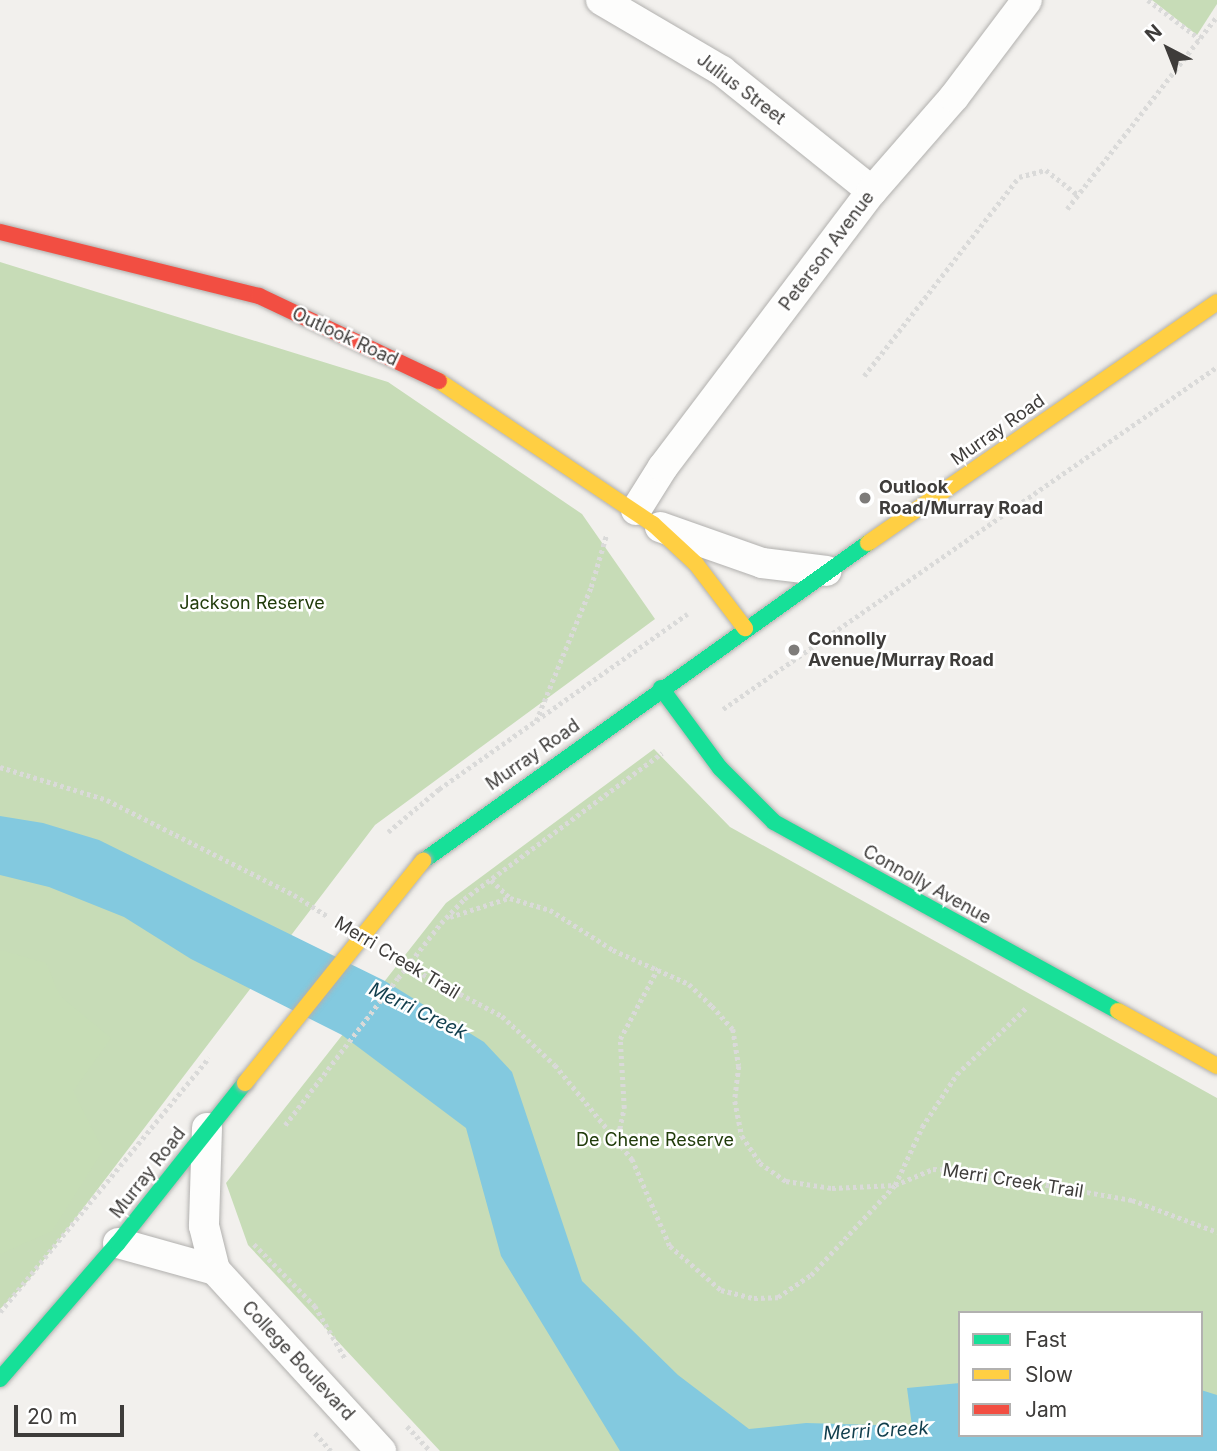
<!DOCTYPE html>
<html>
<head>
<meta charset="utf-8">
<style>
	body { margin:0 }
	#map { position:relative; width:1217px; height:1451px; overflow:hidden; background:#f2f0ed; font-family:Inter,sans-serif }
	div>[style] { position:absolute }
	.green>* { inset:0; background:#c7dcb7 }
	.forest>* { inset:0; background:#c7ddb6 }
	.water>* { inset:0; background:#83c9df }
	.path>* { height:4.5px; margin-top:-2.25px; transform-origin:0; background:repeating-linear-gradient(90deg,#dadad9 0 3.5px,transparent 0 7px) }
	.roads { filter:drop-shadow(0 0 2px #b1b0ae) drop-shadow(0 0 2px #b1b0ae) }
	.street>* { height:30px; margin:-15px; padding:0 15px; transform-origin:15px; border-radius:15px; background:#fdfdfc }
	.fast>* { height:16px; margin:-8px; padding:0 8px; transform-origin:8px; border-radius:8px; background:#16e098 }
	.slow>* { height:16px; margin:-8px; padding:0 8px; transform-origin:8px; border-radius:8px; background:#ffcf43 }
	.jam>* { height:16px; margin:-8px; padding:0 8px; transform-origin:8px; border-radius:8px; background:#f24e42 }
	.path-bridge>* { height:4.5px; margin-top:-2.25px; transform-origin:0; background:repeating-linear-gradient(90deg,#dadad9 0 3.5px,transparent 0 7px) }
	.bridges { filter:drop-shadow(0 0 2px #b1b0ae) drop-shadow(0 0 2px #b1b0ae) }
	.slow-bridge>* { height:16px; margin:-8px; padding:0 8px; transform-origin:8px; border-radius:8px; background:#ffcf43 }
	.dots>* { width:19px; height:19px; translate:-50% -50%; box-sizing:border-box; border:4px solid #fff; border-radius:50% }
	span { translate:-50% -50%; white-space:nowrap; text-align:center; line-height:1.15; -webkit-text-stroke:5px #fff; paint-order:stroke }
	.street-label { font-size:18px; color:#3e3c3a }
	.poi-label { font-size:18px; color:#3e3c3a; font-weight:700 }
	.left { translate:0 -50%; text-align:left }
	.park-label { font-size:18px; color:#213c0b }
	.water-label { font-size:19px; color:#113e4d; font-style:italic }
	.legend { position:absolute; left:958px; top:1311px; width:245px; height:126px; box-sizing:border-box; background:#fff; border:2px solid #b2b1b0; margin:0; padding:9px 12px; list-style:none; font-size:21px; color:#3e3c3a }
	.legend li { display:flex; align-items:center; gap:14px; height:35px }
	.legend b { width:35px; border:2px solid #b2b1b0 }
	.north { position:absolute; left:1133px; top:14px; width:70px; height:70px; -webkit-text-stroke:5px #fff; paint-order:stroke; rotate:318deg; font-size:19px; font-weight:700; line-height:28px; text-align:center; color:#3e3c3a }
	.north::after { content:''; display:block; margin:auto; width:24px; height:32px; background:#3e3c3a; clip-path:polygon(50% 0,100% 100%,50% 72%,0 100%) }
	.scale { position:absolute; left:14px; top:1405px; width:110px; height:32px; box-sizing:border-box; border:4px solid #3e3c3a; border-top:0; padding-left:9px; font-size:21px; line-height:24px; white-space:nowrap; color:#3e3c3a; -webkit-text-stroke:5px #fff; paint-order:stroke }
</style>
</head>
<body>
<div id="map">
	<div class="green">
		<div style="clip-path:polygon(1152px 0,1217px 0,1217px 4px,1197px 35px)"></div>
		<div style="clip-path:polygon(0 262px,388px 382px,582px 514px,655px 619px,375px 825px,27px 1282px,0 1309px)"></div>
		<div style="clip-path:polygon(evenodd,654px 749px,730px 827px,1217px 1098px,1217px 1451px,440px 1451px,248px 1245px,226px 1183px,446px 903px,654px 749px,960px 1313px,1201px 1313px,1201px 1435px,960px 1435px,960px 1313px)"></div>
	</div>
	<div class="forest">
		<div style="clip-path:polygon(0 950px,46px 963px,60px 996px,111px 1038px,73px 1091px,103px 1150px,52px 1231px,0 1254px)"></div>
	</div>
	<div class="water">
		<div style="clip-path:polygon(0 816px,43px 823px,99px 840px,385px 981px,484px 1042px,512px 1072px,582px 1281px,678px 1375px,749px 1429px,806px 1423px,912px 1426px,907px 1388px,960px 1383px,960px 1435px,1201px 1435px,1201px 1390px,1217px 1395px,1217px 1451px,620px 1451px,501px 1256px,466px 1128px,342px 1035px,191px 959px,124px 917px,49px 887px,0 875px)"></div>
	</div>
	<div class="path">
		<div style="left:1148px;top:0;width:65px;rotate:36.9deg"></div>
		<div style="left:1067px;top:209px;width:244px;rotate:-52.1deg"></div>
		<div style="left:864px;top:376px;width:252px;rotate:-52.1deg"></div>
		<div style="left:1019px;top:177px;width:28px;rotate:-15deg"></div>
		<div style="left:1046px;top:170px;width:41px;rotate:38deg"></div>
		<div style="left:723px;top:709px;width:601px;rotate:-34.7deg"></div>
		<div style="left:536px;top:721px;width:145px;rotate:-67.7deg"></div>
		<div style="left:591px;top:587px;width:53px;rotate:-73.6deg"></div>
		<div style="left:0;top:767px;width:112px;rotate:17.1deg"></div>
		<div style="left:107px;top:800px;width:210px;rotate:26.9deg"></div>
		<div style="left:294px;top:895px;width:41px;rotate:32.2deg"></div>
		<div style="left:388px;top:832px;width:67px;rotate:-40.1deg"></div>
		<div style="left:439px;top:789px;width:304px;rotate:-35.2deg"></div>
		<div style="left:491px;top:880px;width:26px;rotate:43deg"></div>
		<div style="left:510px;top:898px;width:42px;rotate:16.7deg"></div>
		<div style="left:550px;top:910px;width:75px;rotate:32.4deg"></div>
		<div style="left:613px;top:950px;width:83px;rotate:24.1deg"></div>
		<div style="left:689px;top:984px;width:32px;rotate:44deg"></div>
		<div style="left:712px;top:1006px;width:31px;rotate:48deg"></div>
		<div style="left:733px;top:1029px;width:37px;rotate:81deg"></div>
		<div style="left:739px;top:1066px;width:35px;rotate:97deg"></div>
		<div style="left:735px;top:1101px;width:36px;rotate:79deg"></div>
		<div style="left:742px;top:1136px;width:32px;rotate:56deg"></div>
		<div style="left:760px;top:1163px;width:32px;rotate:35deg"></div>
		<div style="left:786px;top:1181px;width:47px;rotate:8.7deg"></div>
		<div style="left:832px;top:1188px;width:63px;rotate:-2.7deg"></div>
		<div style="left:895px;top:1185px;width:64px;rotate:-65deg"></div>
		<div style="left:922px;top:1127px;width:64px;rotate:-56.6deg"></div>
		<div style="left:957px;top:1074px;width:98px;rotate:-43.8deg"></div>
		<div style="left:450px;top:917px;width:62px;rotate:-17.9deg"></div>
		<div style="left:441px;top:923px;width:33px;rotate:-46deg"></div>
		<div style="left:464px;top:899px;width:246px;rotate:-36.4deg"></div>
		<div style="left:392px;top:958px;width:124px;rotate:27.8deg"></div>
		<div style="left:502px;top:1016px;width:72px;rotate:42.8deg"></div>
		<div style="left:555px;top:1065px;width:122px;rotate:50.7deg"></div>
		<div style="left:632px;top:1159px;width:95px;rotate:66.4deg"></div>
		<div style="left:670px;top:1246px;width:67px;rotate:40.8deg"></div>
		<div style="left:721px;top:1290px;width:34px;rotate:14deg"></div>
		<div style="left:754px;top:1298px;width:24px;rotate:-2deg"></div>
		<div style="left:778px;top:1297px;width:40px;rotate:-34deg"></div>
		<div style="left:811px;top:1275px;width:123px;rotate:-47deg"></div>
		<div style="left:895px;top:1185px;width:41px;rotate:-22.8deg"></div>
		<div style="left:933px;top:1169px;width:30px;rotate:2deg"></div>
		<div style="left:963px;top:1170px;width:172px;rotate:10.1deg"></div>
		<div style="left:1132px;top:1200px;width:91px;rotate:20.6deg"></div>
		<div style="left:285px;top:1125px;width:185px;rotate:-52.5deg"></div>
		<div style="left:618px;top:1136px;width:29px;rotate:-78deg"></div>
		<div style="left:624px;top:1108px;width:69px;rotate:-93.3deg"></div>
		<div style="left:620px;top:1039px;width:81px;rotate:-61.8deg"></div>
		<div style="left:254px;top:1244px;width:87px;rotate:45.5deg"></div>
		<div style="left:315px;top:1306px;width:62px;rotate:60.1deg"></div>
		<div style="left:0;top:1312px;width:329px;rotate:-50.6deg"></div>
		<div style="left:407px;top:1426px;width:34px;rotate:47deg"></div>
		<div style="left:315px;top:1433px;width:24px;rotate:48deg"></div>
	</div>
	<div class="roads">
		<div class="street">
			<div style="left:601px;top:0;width:140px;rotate:30.4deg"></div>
			<div style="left:722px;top:71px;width:192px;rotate:38.7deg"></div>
			<div style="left:636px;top:510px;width:51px;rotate:-57.9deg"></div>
			<div style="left:663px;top:467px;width:346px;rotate:-52.9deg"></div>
			<div style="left:872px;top:191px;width:125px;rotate:-48.9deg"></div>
			<div style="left:954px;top:97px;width:121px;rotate:-53deg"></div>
			<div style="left:660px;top:527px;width:108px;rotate:19.4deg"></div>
			<div style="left:762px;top:563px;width:65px;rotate:7deg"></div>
			<div style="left:207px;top:1128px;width:98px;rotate:91.8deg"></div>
			<div style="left:204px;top:1226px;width:45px;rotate:76deg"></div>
			<div style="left:215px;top:1270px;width:246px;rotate:47.5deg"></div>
			<div style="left:118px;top:1243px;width:101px;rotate:15.6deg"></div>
		</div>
		<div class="fast">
			<div style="left:661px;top:688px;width:99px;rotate:53.6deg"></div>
			<div style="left:720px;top:768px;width:76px;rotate:45deg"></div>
			<div style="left:774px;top:822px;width:393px;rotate:28.8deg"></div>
			<div style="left:423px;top:861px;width:547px;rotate:-35.55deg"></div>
			<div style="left:0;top:1379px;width:180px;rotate:-49.1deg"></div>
			<div style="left:118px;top:1243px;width:204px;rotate:-51.6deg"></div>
		</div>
		<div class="slow">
			<div style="left:439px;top:381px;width:257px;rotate:33.8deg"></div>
			<div style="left:653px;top:524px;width:59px;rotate:42.9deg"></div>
			<div style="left:696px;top:564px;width:81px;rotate:52.6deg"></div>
			<div style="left:868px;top:543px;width:424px;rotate:-34.6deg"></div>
			<div style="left:1118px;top:1011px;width:113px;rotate:29.1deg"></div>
		</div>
		<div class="jam">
			<div style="left:0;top:232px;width:267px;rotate:13.9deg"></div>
			<div style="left:259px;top:296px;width:199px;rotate:25.3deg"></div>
		</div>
	</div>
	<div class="path-bridge">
		<div style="left:398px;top:978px;width:70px;rotate:-52deg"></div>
	</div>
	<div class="bridges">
		<div class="slow-bridge">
			<div style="left:245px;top:1083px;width:285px;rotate:-51.3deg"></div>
		</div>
	</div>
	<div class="dots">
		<div style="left:865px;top:498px;background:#7d7b79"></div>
		<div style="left:794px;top:650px;background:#7d7b79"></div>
	</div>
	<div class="street-label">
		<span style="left:741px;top:89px;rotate:37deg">Julius Street</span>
		<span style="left:827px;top:251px;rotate:-53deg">Peterson Avenue</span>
		<span style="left:345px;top:337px;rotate:25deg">Outlook Road</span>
		<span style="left:998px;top:430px;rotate:-35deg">Murray Road</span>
		<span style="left:533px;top:755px;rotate:-35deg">Murray Road</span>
		<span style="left:927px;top:885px;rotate:29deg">Connolly Avenue</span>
		<span style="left:397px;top:958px;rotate:31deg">Merri Creek Trail</span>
		<span style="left:148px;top:1173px;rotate:-52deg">Murray Road</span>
		<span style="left:1013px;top:1181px;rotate:9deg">Merri Creek Trail</span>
		<span style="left:298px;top:1361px;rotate:47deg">College Boulevard</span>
	</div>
	<div class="poi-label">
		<span class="left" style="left:879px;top:498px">Outlook<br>Road/Murray Road</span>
		<span class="left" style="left:808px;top:650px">Connolly<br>Avenue/Murray Road</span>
	</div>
	<div class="park-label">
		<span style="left:252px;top:603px">Jackson Reserve</span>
		<span style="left:655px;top:1140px">De Chene Reserve</span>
	</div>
	<div class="water-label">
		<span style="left:418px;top:1011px;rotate:26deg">Merri Creek</span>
		<span style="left:876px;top:1431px;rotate:-3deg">Merri Creek</span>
	</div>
	<ul class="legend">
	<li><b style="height:9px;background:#16e098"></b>Fast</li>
	<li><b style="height:9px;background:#ffcf43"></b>Slow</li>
	<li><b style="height:9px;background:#f24e42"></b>Jam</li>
	</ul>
	<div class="north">N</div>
	<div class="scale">20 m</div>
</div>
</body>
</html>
